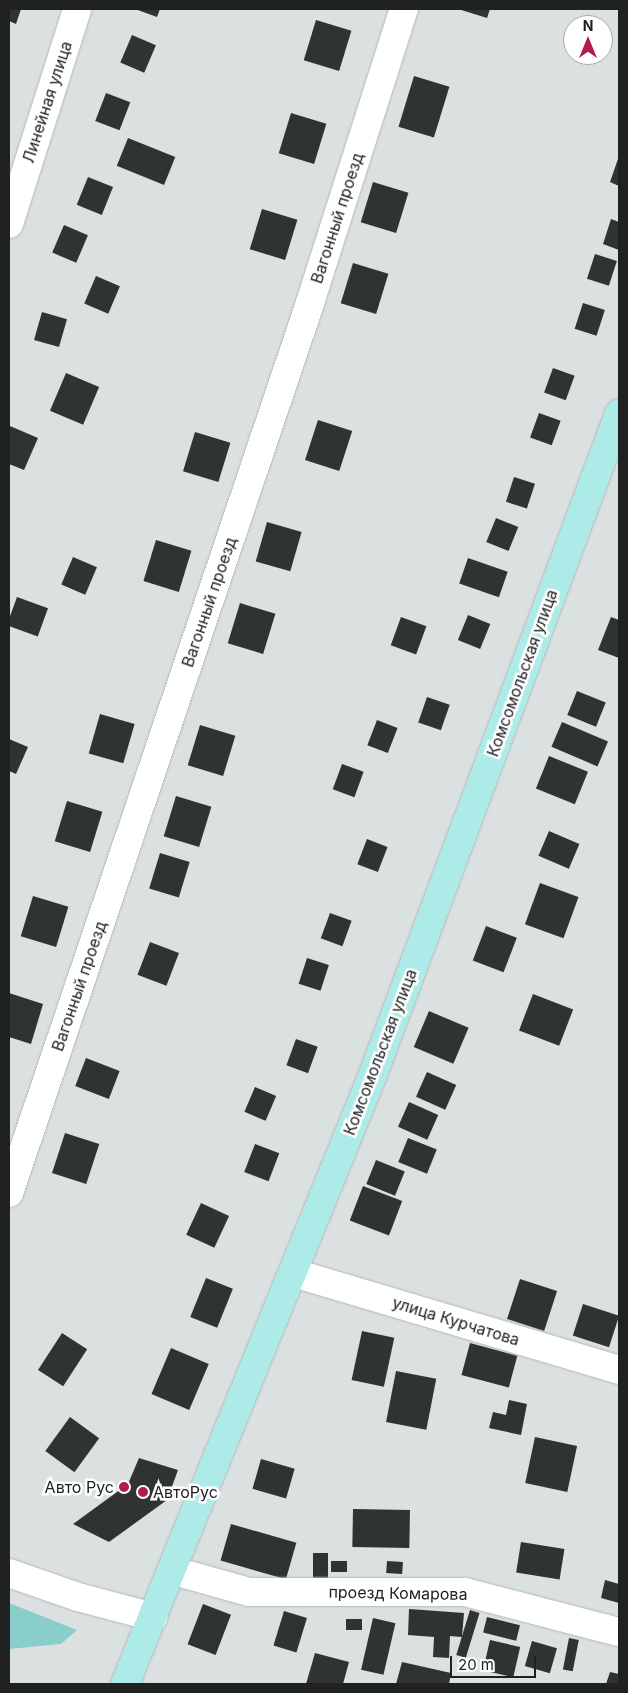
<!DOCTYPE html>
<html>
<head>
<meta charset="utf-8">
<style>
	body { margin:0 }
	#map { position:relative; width:628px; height:1693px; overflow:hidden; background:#dbe1e0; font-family:Inter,sans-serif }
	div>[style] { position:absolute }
	.green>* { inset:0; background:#89cecb }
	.building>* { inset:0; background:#2f3333; transform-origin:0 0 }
	.roads { filter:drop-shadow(0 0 1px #b3b9b9) drop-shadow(0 0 1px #b3b9b9) }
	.minor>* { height:28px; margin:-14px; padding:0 14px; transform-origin:14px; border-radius:14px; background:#fff }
	.major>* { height:28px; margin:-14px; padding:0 14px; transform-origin:14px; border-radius:14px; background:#adebe8 }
	.dots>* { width:14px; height:14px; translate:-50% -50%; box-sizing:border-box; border:2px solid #fff; border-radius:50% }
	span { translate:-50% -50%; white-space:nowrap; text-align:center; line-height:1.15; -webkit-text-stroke:5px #fff; paint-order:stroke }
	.street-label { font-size:16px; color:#202222 }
	.poi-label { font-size:16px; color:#202222 }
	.right { translate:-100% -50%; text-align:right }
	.left { translate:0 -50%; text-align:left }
	.frame { position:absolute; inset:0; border:10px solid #202222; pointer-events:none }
	.north { position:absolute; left:563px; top:15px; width:50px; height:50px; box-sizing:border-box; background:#fff; border:1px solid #a6a7a7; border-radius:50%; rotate:0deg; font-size:14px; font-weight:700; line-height:20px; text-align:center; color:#202222 }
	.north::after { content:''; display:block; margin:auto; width:18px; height:22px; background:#b01d46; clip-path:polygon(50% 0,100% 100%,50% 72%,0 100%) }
	.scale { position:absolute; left:450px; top:1656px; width:86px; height:22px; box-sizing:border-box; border:2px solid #202222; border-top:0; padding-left:6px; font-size:15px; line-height:18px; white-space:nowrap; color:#202222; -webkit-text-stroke:4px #fff; paint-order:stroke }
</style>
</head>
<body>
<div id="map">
	<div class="green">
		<div style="clip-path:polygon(9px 1603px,77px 1630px,61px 1644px,9px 1649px)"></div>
	</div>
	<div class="building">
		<div style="clip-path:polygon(9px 9px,21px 9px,16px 24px,9px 21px)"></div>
		<div style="clip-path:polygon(135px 9px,160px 9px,157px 17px)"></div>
		<div style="clip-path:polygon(458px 9px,490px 9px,487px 18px)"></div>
		<div style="left:316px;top:20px;width:37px;height:42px;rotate:17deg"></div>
		<div style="left:132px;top:35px;width:26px;height:30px;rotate:23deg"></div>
		<div style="left:414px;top:76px;width:37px;height:53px;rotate:17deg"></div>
		<div style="left:106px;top:93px;width:26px;height:30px;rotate:21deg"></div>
		<div style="left:291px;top:113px;width:37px;height:42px;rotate:17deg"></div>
		<div style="left:128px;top:138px;width:51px;height:30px;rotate:22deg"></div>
		<div style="clip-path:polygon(619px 156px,619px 186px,610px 182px)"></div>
		<div style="left:88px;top:177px;width:27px;height:30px;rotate:22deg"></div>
		<div style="left:373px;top:182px;width:37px;height:42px;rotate:17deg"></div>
		<div style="left:262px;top:209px;width:37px;height:42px;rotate:17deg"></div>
		<div style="clip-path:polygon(611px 219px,619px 222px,619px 250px,603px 244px)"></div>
		<div style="left:64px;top:225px;width:26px;height:30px;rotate:23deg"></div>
		<div style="left:595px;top:254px;width:23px;height:26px;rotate:18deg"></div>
		<div style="left:353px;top:263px;width:37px;height:42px;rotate:17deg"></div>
		<div style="left:96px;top:276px;width:26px;height:30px;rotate:23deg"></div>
		<div style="left:583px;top:303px;width:23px;height:27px;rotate:18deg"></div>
		<div style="left:42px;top:312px;width:26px;height:29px;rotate:16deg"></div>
		<div style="left:553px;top:368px;width:23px;height:26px;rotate:20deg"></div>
		<div style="left:66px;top:373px;width:36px;height:41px;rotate:23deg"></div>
		<div style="left:539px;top:413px;width:23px;height:26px;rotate:20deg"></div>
		<div style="left:318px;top:420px;width:36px;height:42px;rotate:18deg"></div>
		<div style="clip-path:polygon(10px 426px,38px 438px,24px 470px,9px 464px)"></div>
		<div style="left:195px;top:432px;width:37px;height:41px;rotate:17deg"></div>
		<div style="left:514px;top:477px;width:22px;height:26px;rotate:18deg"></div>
		<div style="left:496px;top:518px;width:24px;height:26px;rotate:22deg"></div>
		<div style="left:267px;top:522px;width:36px;height:41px;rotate:16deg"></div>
		<div style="left:156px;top:540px;width:37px;height:43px;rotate:17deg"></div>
		<div style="left:73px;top:557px;width:26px;height:30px;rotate:23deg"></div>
		<div style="left:468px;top:558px;width:42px;height:27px;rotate:19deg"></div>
		<div style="left:17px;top:597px;width:33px;height:30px;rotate:20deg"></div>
		<div style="left:240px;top:603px;width:37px;height:42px;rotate:17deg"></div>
		<div style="left:468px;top:615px;width:24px;height:27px;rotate:22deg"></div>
		<div style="left:401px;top:617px;width:27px;height:30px;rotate:20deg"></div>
		<div style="clip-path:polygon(611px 617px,619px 620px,619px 658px,598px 650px)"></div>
		<div style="left:577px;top:691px;width:31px;height:26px;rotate:22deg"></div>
		<div style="left:427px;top:697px;width:24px;height:27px;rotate:19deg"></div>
		<div style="left:100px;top:714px;width:36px;height:41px;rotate:16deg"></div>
		<div style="left:377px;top:720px;width:22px;height:27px;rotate:21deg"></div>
		<div style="left:562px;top:722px;width:50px;height:27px;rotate:23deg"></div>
		<div style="left:200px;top:725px;width:37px;height:42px;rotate:17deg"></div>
		<div style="clip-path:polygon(9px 739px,28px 747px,16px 774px,9px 771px)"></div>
		<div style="left:549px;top:756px;width:42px;height:35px;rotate:22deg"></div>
		<div style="left:342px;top:764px;width:23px;height:27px;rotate:20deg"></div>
		<div style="left:176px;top:796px;width:37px;height:42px;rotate:17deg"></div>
		<div style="left:67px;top:801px;width:37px;height:42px;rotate:17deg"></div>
		<div style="left:549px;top:831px;width:33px;height:27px;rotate:23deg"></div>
		<div style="left:367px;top:839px;width:22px;height:27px;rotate:21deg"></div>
		<div style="left:160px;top:853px;width:31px;height:37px;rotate:17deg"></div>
		<div style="left:540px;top:883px;width:41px;height:44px;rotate:20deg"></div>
		<div style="left:33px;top:896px;width:37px;height:42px;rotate:17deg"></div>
		<div style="left:330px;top:913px;width:23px;height:27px;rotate:20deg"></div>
		<div style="left:486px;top:926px;width:33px;height:37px;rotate:21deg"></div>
		<div style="left:150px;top:942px;width:31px;height:35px;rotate:21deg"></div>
		<div style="left:307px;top:958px;width:23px;height:27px;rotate:18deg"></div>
		<div style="clip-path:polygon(9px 993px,43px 1004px,31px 1044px,9px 1037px)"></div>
		<div style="left:533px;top:994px;width:43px;height:39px;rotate:21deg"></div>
		<div style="left:429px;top:1011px;width:43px;height:39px;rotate:23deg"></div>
		<div style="left:296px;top:1039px;width:23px;height:28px;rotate:20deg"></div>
		<div style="left:86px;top:1058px;width:36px;height:30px;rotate:21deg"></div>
		<div style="left:427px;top:1072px;width:32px;height:27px;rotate:24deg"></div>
		<div style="left:255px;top:1087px;width:23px;height:27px;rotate:23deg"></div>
		<div style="left:409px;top:1102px;width:32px;height:27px;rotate:24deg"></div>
		<div style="left:65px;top:1133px;width:36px;height:42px;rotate:18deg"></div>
		<div style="left:408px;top:1138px;width:31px;height:26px;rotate:22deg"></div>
		<div style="left:255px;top:1144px;width:26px;height:30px;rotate:21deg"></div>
		<div style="left:376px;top:1160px;width:31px;height:26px;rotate:22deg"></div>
		<div style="left:363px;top:1186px;width:42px;height:37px;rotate:21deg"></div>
		<div style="left:201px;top:1203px;width:31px;height:35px;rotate:25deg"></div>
		<div style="left:206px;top:1278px;width:29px;height:42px;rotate:22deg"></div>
		<div style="left:520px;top:1279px;width:39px;height:42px;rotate:18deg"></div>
		<div style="left:583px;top:1304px;width:38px;height:33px;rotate:18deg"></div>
		<div style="left:362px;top:1331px;width:33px;height:50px;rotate:12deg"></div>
		<div style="left:62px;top:1333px;width:30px;height:44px;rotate:33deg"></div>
		<div style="left:470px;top:1343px;width:49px;height:33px;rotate:15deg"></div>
		<div style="left:171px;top:1348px;width:41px;height:50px;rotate:23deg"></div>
		<div style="left:396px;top:1371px;width:41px;height:52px;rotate:11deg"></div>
		<div style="clip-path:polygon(509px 1400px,527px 1404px,521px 1435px,489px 1428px,493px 1412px,506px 1415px)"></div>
		<div style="left:70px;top:1417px;width:36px;height:42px;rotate:36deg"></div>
		<div style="left:535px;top:1437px;width:43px;height:47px;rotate:12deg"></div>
		<div style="clip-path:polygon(139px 1458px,178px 1470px,167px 1500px,109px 1542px,73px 1524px,128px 1484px)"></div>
		<div style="left:261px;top:1459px;width:35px;height:31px;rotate:16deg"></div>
		<div style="left:353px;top:1509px;width:57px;height:38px;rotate:1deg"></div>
		<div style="left:231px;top:1524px;width:68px;height:38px;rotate:16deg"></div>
		<div style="left:521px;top:1542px;width:44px;height:31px;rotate:9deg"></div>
		<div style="left:313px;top:1553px;width:15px;height:29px"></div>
		<div style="left:331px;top:1561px;width:16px;height:11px"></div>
		<div style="left:387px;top:1561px;width:16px;height:12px;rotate:4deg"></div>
		<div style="clip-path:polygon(605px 1580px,619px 1584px,619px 1603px,601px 1598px)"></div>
		<div style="left:203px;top:1604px;width:30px;height:43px;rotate:21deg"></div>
		<div style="clip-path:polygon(409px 1609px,464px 1613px,462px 1637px,450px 1636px,449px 1658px,433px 1657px,434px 1637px,408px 1635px)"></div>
		<div style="left:470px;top:1610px;width:10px;height:47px;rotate:17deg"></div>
		<div style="left:284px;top:1611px;width:24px;height:36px;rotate:17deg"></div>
		<div style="left:487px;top:1617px;width:34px;height:16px;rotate:14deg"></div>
		<div style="left:373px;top:1618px;width:23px;height:53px;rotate:13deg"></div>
		<div style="left:346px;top:1619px;width:16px;height:11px"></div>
		<div style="left:569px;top:1638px;width:10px;height:32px;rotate:11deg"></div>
		<div style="left:490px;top:1640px;width:31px;height:31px;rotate:13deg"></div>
		<div style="left:532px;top:1641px;width:26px;height:26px;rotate:16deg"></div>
		<div style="clip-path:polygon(315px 1653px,349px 1662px,343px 1684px,306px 1684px)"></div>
		<div style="clip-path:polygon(402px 1662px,451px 1673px,449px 1684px,396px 1684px)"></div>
		<div style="clip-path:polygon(610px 1672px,619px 1674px,619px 1684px,606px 1684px)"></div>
	</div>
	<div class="roads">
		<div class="minor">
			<div style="left:9px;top:224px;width:225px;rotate:-72.4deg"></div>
			<div style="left:9px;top:1193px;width:940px;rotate:-71.31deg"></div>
			<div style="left:310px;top:303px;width:309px;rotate:-72.3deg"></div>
			<div style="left:294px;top:1273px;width:339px;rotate:16.6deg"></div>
			<div style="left:174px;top:1571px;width:78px;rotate:15.6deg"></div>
			<div style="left:249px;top:1592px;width:216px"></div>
			<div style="left:465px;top:1592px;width:159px;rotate:14.6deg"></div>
			<div style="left:9px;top:1573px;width:73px;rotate:19.2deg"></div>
			<div style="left:78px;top:1597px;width:78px;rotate:14.9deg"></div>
		</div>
		<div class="major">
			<div style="left:125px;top:1684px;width:655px;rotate:-67.86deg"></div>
			<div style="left:372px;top:1077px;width:708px;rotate:-69.57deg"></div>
		</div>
	</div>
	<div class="dots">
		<div style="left:124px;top:1487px;background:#b01d46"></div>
		<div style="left:143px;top:1492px;background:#b01d46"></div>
	</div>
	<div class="street-label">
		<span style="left:47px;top:102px;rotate:-72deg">Линейная улица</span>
		<span style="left:337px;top:218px;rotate:-72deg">Вагонный проезд</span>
		<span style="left:209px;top:602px;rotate:-71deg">Вагонный проезд</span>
		<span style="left:522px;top:673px;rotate:-70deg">Комсомольская улица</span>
		<span style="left:79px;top:986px;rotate:-71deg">Вагонный проезд</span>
		<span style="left:380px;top:1052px;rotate:-69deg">Комсомольская улица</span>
		<span style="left:456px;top:1321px;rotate:17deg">улица Курчатова</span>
		<span style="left:398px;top:1593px;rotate:1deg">проезд Комарова</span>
	</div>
	<div class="poi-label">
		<span class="right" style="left:114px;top:1487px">Авто Рус</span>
		<span class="left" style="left:153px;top:1492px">АвтоРус</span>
	</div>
	<div class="frame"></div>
	<div class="north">N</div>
	<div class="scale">20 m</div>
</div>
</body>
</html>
